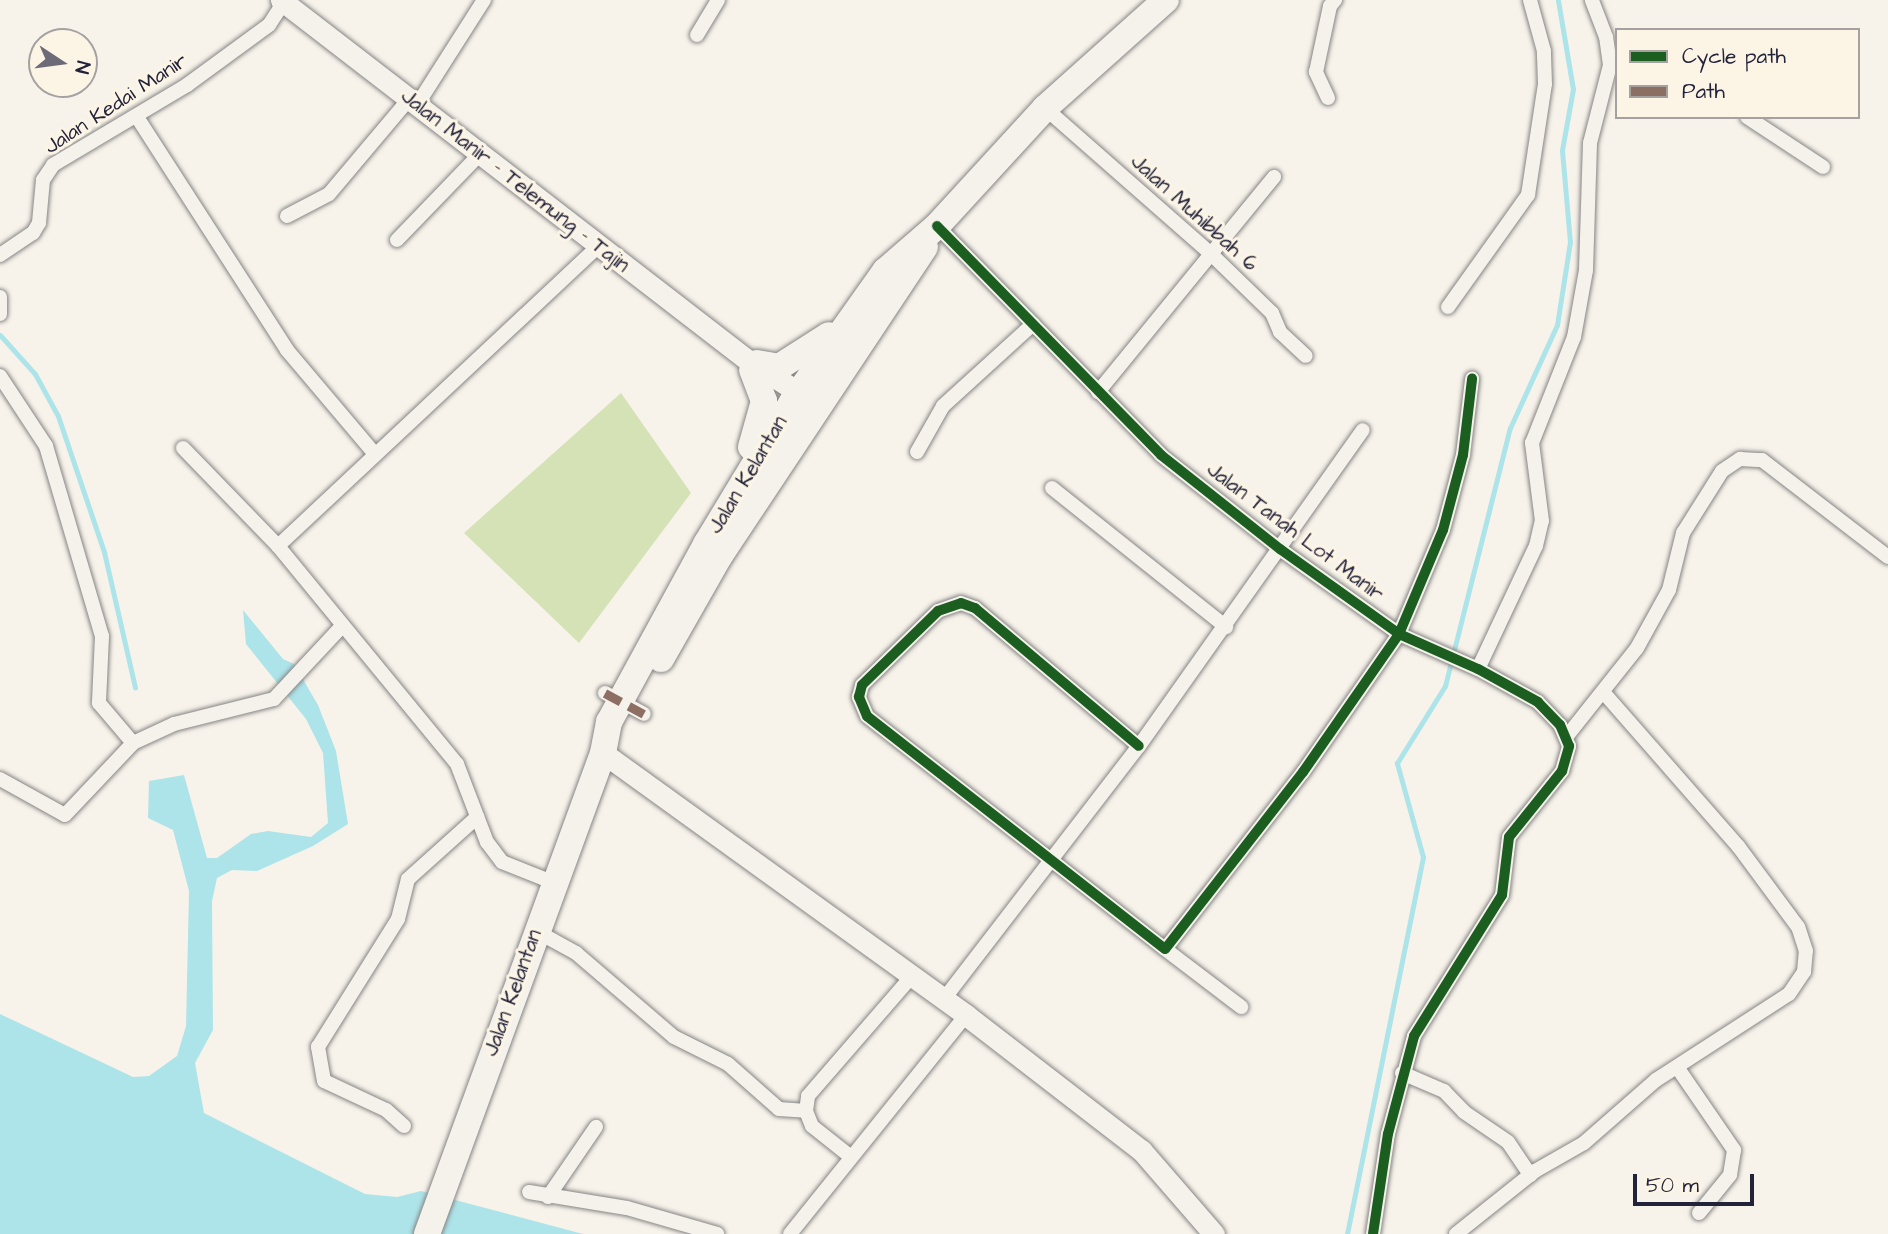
<!DOCTYPE html>
<html>
<head>
<meta charset="utf-8">
<style>
	body { margin:0 }
	#map { position:relative; width:1888px; height:1234px; overflow:hidden; background:#f7f3ea; font-family:"Architects Daughter",sans-serif }
	div>[style] { position:absolute }
	.green>* { inset:0; background:#d5e2b6 }
	.water>* { inset:0; background:#ade4e9 }
	.stream>* { height:5px; margin:-2.5px; padding:0 2.5px; transform-origin:2.5px; border-radius:2.5px; background:#ade4e9 }
	.roads { filter:drop-shadow(0 0 2px #868485) drop-shadow(0 0 2px #868485) }
	.street>* { height:14px; margin:-7px; padding:0 7px; transform-origin:7px; border-radius:7px; background:#f5f2ec }
	.secondary>* { height:21px; margin:-10.5px; padding:0 10.5px; transform-origin:10.5px; border-radius:10.5px; background:#f5f2ec }
	.highway>* { height:26px; margin:-13px; padding:0 13px; transform-origin:13px; border-radius:13px; background:#f5f2ec }
	.quiet>* { height:9px; margin-top:-4.5px; transform-origin:0; background:repeating-linear-gradient(90deg,#8d6e63 0 18px,transparent 0 27px) }
	.cycleway>* { height:10px; margin:-5px; padding:0 5px; transform-origin:5px; border-radius:5px; background:#1b5e20 }
	span { translate:-50% -50%; white-space:nowrap; text-align:center; line-height:1.15; -webkit-text-stroke:6px #fcf5e5; paint-order:stroke }
	.street-label { font-size:21px; color:#22223b }
	.legend { position:absolute; left:1615px; top:28px; width:245px; height:91px; box-sizing:border-box; background:#fcf5e5; border:2px solid #a5a1a1; margin:0; padding:9px 12px; list-style:none; font-size:21px; color:#22223b }
	.legend li { display:flex; align-items:center; gap:14px; height:35px }
	.legend b { width:35px; border:2px solid #a5a1a1 }
	.north { position:absolute; left:28px; top:28px; width:70px; height:70px; box-sizing:border-box; background:#fcf5e5; border:2px solid #a5a1a1; border-radius:50%; rotate:103deg; font-size:19px; font-weight:700; line-height:28px; text-align:center; color:#22223b }
	.north::after { content:''; display:block; margin:auto; width:24px; height:32px; background:#6d6b78; clip-path:polygon(50% 0,100% 100%,50% 72%,0 100%) }
	.scale { position:absolute; left:1633px; top:1174px; width:121px; height:32px; box-sizing:border-box; border:4px solid #22223b; border-top:0; padding-left:9px; font-size:21px; line-height:24px; white-space:nowrap; color:#22223b; -webkit-text-stroke:5px #fcf5e5; paint-order:stroke }
</style>
</head>
<body>
<div id="map">
	<div class="green">
		<div style="clip-path:polygon(621px 393px,691px 493px,579px 643px,464px 533px)"></div>
	</div>
	<div class="water">
		<div style="clip-path:polygon(243px 610px,283px 659px,294px 664px,318px 705px,336px 751px,348px 824px,313px 846px,257px 871px,232px 870px,217px 878px,212px 901px,213px 1030px,195px 1063px,204px 1113px,365px 1194px,397px 1197px,421px 1191px,583px 1234px,0 1234px,0 1014px,133px 1077px,149px 1076px,177px 1056px,186px 1026px,189px 891px,173px 830px,148px 818px,149px 781px,184px 775px,207px 858px,217px 858px,251px 834px,268px 831px,311px 837px,328px 823px,323px 753px,306px 719px,246px 644px)"></div>
	</div>
	<div class="stream">
		<div style="left:0;top:335px;width:52px;rotate:48.1deg"></div>
		<div style="left:35px;top:374px;width:48px;rotate:61.3deg"></div>
		<div style="left:58px;top:416px;width:144px;rotate:71.3deg"></div>
		<div style="left:104px;top:552px;width:139px;rotate:77.1deg"></div>
		<div style="left:1347px;top:1234px;width:385px;rotate:-78.6deg"></div>
		<div style="left:1423px;top:857px;width:98px;rotate:-105.5deg"></div>
		<div style="left:1397px;top:763px;width:91px;rotate:-58.1deg"></div>
		<div style="left:1445px;top:686px;width:266px;rotate:-75.9deg"></div>
		<div style="left:1510px;top:428px;width:113px;rotate:-65.5deg"></div>
		<div style="left:1557px;top:325px;width:84px;rotate:-81.1deg"></div>
		<div style="left:1570px;top:242px;width:92px;rotate:-95deg"></div>
		<div style="left:1562px;top:150px;width:62px;rotate:-79.8deg"></div>
		<div style="left:1573px;top:89px;width:90px;rotate:-99.6deg"></div>
	</div>
	<div class="roads">
		<div class="street">
			<div style="left:697px;top:35px;width:41px;rotate:-59deg"></div>
			<div style="left:1328px;top:98px;width:29px;rotate:-115deg"></div>
			<div style="left:1316px;top:72px;width:67px;rotate:-78deg"></div>
			<div style="left:1330px;top:6px;width:8px;rotate:-50deg"></div>
			<div style="left:417px;top:105px;width:125px;rotate:-57.5deg"></div>
			<div style="left:1045px;top:108px;width:218px;rotate:41.3deg"></div>
			<div style="left:1209px;top:252px;width:88px;rotate:44.1deg"></div>
			<div style="left:1272px;top:313px;width:21px;rotate:67deg"></div>
			<div style="left:1280px;top:332px;width:35px;rotate:43deg"></div>
			<div style="left:137px;top:117px;width:277px;rotate:57.2deg"></div>
			<div style="left:287px;top:350px;width:136px;rotate:49.8deg"></div>
			<div style="left:1747px;top:117px;width:91px;rotate:33.3deg"></div>
			<div style="left:287px;top:216px;width:47px;rotate:-27.6deg"></div>
			<div style="left:329px;top:194px;width:124px;rotate:-49.9deg"></div>
			<div style="left:937px;top:226px;width:320px;rotate:45.6deg"></div>
			<div style="left:1161px;top:455px;width:152px;rotate:38.3deg"></div>
			<div style="left:1280px;top:549px;width:146px;rotate:35.5deg"></div>
			<div style="left:1399px;top:634px;width:168px;rotate:124.8deg"></div>
			<div style="left:1303px;top:772px;width:224px;rotate:127.9deg"></div>
			<div style="left:1165px;top:949px;width:378px;rotate:-142deg"></div>
			<div style="left:867px;top:716px;width:21px;rotate:-113deg"></div>
			<div style="left:859px;top:697px;width:12px;rotate:-76deg"></div>
			<div style="left:862px;top:685px;width:106px;rotate:-44.2deg"></div>
			<div style="left:938px;top:611px;width:24px;rotate:-19deg"></div>
			<div style="left:961px;top:603px;width:15px;rotate:20deg"></div>
			<div style="left:975px;top:608px;width:214px;rotate:40.1deg"></div>
			<div style="left:397px;top:240px;width:121px;rotate:-46deg"></div>
			<div style="left:0;top:255px;width:40px;rotate:-34deg"></div>
			<div style="left:33px;top:233px;width:12px;rotate:-59deg"></div>
			<div style="left:39px;top:223px;width:43px;rotate:-84.7deg"></div>
			<div style="left:43px;top:180px;width:18px;rotate:-56deg"></div>
			<div style="left:53px;top:165px;width:156px;rotate:-30.8deg"></div>
			<div style="left:187px;top:85px;width:102px;rotate:-36.2deg"></div>
			<div style="left:269px;top:25px;width:27px;rotate:-57deg"></div>
			<div style="left:0;top:297px;width:17px;rotate:90deg"></div>
			<div style="left:1448px;top:307px;width:138px;rotate:-54.5deg"></div>
			<div style="left:1528px;top:195px;width:112px;rotate:-81.3deg"></div>
			<div style="left:1545px;top:84px;width:33px;rotate:-92deg"></div>
			<div style="left:1544px;top:51px;width:53px;rotate:-105.4deg"></div>
			<div style="left:0;top:376px;width:84px;rotate:56.7deg"></div>
			<div style="left:46px;top:446px;width:198px;rotate:73.6deg"></div>
			<div style="left:102px;top:636px;width:67px;rotate:92.6deg"></div>
			<div style="left:99px;top:703px;width:52px;rotate:49.6deg"></div>
			<div style="left:1098px;top:392px;width:278px;rotate:-50.7deg"></div>
			<div style="left:183px;top:448px;width:136px;rotate:45.9deg"></div>
			<div style="left:278px;top:546px;width:282px;rotate:50.6deg"></div>
			<div style="left:457px;top:764px;width:84px;rotate:69deg"></div>
			<div style="left:487px;top:842px;width:25px;rotate:53deg"></div>
			<div style="left:502px;top:862px;width:54px;rotate:21.8deg"></div>
			<div style="left:917px;top:452px;width:53px;rotate:-60.5deg"></div>
			<div style="left:943px;top:406px;width:122px;rotate:-42.3deg"></div>
			<div style="left:1052px;top:488px;width:223px;rotate:38.6deg"></div>
			<div style="left:278px;top:546px;width:441px;rotate:-43.1deg"></div>
			<div style="left:1478px;top:669px;width:136px;rotate:-64.8deg"></div>
			<div style="left:1536px;top:546px;width:26px;rotate:-77deg"></div>
			<div style="left:1542px;top:521px;width:79px;rotate:-97.3deg"></div>
			<div style="left:1532px;top:443px;width:114px;rotate:-68.4deg"></div>
			<div style="left:1574px;top:337px;width:68px;rotate:-79.8deg"></div>
			<div style="left:1586px;top:270px;width:127px;rotate:-88.2deg"></div>
			<div style="left:1590px;top:143px;width:81px;rotate:-75.6deg"></div>
			<div style="left:1610px;top:65px;width:28px;rotate:-98deg"></div>
			<div style="left:1606px;top:37px;width:40px;rotate:-111deg"></div>
			<div style="left:605px;top:693px;width:44px;rotate:28.3deg"></div>
			<div style="left:1567px;top:736px;width:112px;rotate:-51.5deg"></div>
			<div style="left:1637px;top:648px;width:66px;rotate:-61.1deg"></div>
			<div style="left:1669px;top:590px;width:59px;rotate:-76.2deg"></div>
			<div style="left:1683px;top:533px;width:73px;rotate:-57.8deg"></div>
			<div style="left:1722px;top:471px;width:22px;rotate:-34deg"></div>
			<div style="left:1740px;top:459px;width:22px;rotate:3deg"></div>
			<div style="left:1762px;top:460px;width:159px;rotate:37.6deg"></div>
			<div style="left:0;top:779px;width:74px;rotate:29deg"></div>
			<div style="left:65px;top:815px;width:99px;rotate:-46.6deg"></div>
			<div style="left:133px;top:743px;width:45px;rotate:-24.9deg"></div>
			<div style="left:174px;top:724px;width:103px;rotate:-14deg"></div>
			<div style="left:274px;top:699px;width:100px;rotate:-47deg"></div>
			<div style="left:536px;top:931px;width:46px;rotate:28.8deg"></div>
			<div style="left:576px;top:953px;width:129px;rotate:40.6deg"></div>
			<div style="left:674px;top:1037px;width:60px;rotate:26.6deg"></div>
			<div style="left:728px;top:1064px;width:68px;rotate:41.4deg"></div>
			<div style="left:779px;top:1109px;width:27px;rotate:4deg"></div>
			<div style="left:1165px;top:949px;width:96px;rotate:37.3deg"></div>
			<div style="left:944px;top:999px;width:319px;rotate:-52.4deg"></div>
			<div style="left:1139px;top:746px;width:387px;rotate:-54.7deg"></div>
			<div style="left:1677px;top:1067px;width:101px;rotate:55.5deg"></div>
			<div style="left:1734px;top:1150px;width:25px;rotate:99deg"></div>
			<div style="left:1730px;top:1175px;width:49px;rotate:129.2deg"></div>
			<div style="left:1402px;top:1073px;width:46px;rotate:23.2deg"></div>
			<div style="left:1444px;top:1091px;width:29px;rotate:46deg"></div>
			<div style="left:1464px;top:1112px;width:53px;rotate:34.3deg"></div>
			<div style="left:1508px;top:1142px;width:40px;rotate:56deg"></div>
			<div style="left:404px;top:1126px;width:24px;rotate:-138deg"></div>
			<div style="left:386px;top:1110px;width:68px;rotate:-154.9deg"></div>
			<div style="left:324px;top:1081px;width:35px;rotate:-100deg"></div>
			<div style="left:318px;top:1047px;width:151px;rotate:-58deg"></div>
			<div style="left:398px;top:919px;width:41px;rotate:-76deg"></div>
			<div style="left:408px;top:879px;width:93px;rotate:-41.9deg"></div>
			<div style="left:851px;top:1157px;width:50px;rotate:-141.5deg"></div>
			<div style="left:812px;top:1126px;width:16px;rotate:-112deg"></div>
			<div style="left:806px;top:1111px;width:15px;rotate:-82deg"></div>
			<div style="left:808px;top:1096px;width:159px;rotate:-49.1deg"></div>
			<div style="left:529px;top:1192px;width:99px;rotate:9.3deg"></div>
			<div style="left:627px;top:1208px;width:94px;rotate:16.1deg"></div>
			<div style="left:548px;top:1197px;width:85px;rotate:-55.6deg"></div>
			<div style="left:790px;top:1234px;width:281px;rotate:-51.2deg"></div>
			<div style="left:1373px;top:1234px;width:101px;rotate:-81.5deg"></div>
			<div style="left:1388px;top:1134px;width:101px;rotate:-75.1deg"></div>
			<div style="left:1414px;top:1036px;width:166px;rotate:-58deg"></div>
			<div style="left:1502px;top:895px;width:58px;rotate:-83.1deg"></div>
			<div style="left:1509px;top:837px;width:85px;rotate:-51.2deg"></div>
			<div style="left:1562px;top:771px;width:26px;rotate:-74deg"></div>
			<div style="left:1569px;top:746px;width:23px;rotate:-113deg"></div>
			<div style="left:1560px;top:725px;width:32px;rotate:-134deg"></div>
			<div style="left:1538px;top:702px;width:68px;rotate:-151.2deg"></div>
			<div style="left:1478px;top:669px;width:86px;rotate:-156.1deg"></div>
			<div style="left:1399px;top:634px;width:113px;rotate:-67.1deg"></div>
			<div style="left:1443px;top:530px;width:78px;rotate:-75.1deg"></div>
			<div style="left:1463px;top:455px;width:77px;rotate:-83.2deg"></div>
			<div style="left:1456px;top:1234px;width:101px;rotate:-38.6deg"></div>
			<div style="left:1535px;top:1171px;width:56px;rotate:-29.7deg"></div>
			<div style="left:1584px;top:1143px;width:96px;rotate:-41.2deg"></div>
			<div style="left:1656px;top:1080px;width:158px;rotate:-32.9deg"></div>
			<div style="left:1789px;top:994px;width:27px;rotate:-56deg"></div>
			<div style="left:1804px;top:972px;width:21px;rotate:-85deg"></div>
			<div style="left:1806px;top:951px;width:25px;rotate:-108deg"></div>
			<div style="left:1798px;top:927px;width:101px;rotate:-126.5deg"></div>
			<div style="left:1738px;top:846px;width:203px;rotate:-131.2deg"></div>
		</div>
		<div class="secondary">
			<div style="left:281px;top:0;width:592px;rotate:37.66deg"></div>
			<div style="left:750px;top:362px;width:74px;rotate:31.8deg"></div>
			<div style="left:603px;top:753px;width:448px;rotate:35.8deg"></div>
			<div style="left:966px;top:1015px;width:222px;rotate:37.7deg"></div>
			<div style="left:1142px;top:1151px;width:110px;rotate:49.1deg"></div>
		</div>
		<div class="highway">
			<div style="left:757px;top:363px;width:22px;rotate:10deg"></div>
			<div style="left:779px;top:367px;width:59px;rotate:-32.6deg"></div>
			<div style="left:751px;top:447px;width:48px;rotate:-74.2deg"></div>
			<div style="left:764px;top:401px;width:33px;rotate:-111deg"></div>
			<div style="left:661px;top:659px;width:117px;rotate:-60.4deg"></div>
			<div style="left:719px;top:557px;width:372px;rotate:-56.4deg"></div>
			<div style="left:427px;top:1234px;width:512px;rotate:-69.9deg"></div>
			<div style="left:603px;top:753px;width:32px;rotate:-79deg"></div>
			<div style="left:609px;top:722px;width:203px;rotate:-61.4deg"></div>
			<div style="left:706px;top:544px;width:166px;rotate:-58.8deg"></div>
			<div style="left:792px;top:402px;width:161px;rotate:-54.6deg"></div>
			<div style="left:885px;top:271px;width:69px;rotate:-40.9deg"></div>
			<div style="left:937px;top:226px;width:160px;rotate:-47.5deg"></div>
			<div style="left:1045px;top:108px;width:162px;rotate:-41.8deg"></div>
		</div>
	</div>
	<div class="quiet">
		<div style="left:605px;top:693px;width:44px;rotate:28.3deg"></div>
	</div>
	<div class="cycleway">
		<div style="left:937px;top:226px;width:320px;rotate:45.6deg"></div>
		<div style="left:1161px;top:455px;width:152px;rotate:38.3deg"></div>
		<div style="left:1280px;top:549px;width:146px;rotate:35.5deg"></div>
		<div style="left:1399px;top:634px;width:168px;rotate:124.8deg"></div>
		<div style="left:1303px;top:772px;width:224px;rotate:127.9deg"></div>
		<div style="left:1165px;top:949px;width:378px;rotate:-142deg"></div>
		<div style="left:867px;top:716px;width:21px;rotate:-113deg"></div>
		<div style="left:859px;top:697px;width:12px;rotate:-76deg"></div>
		<div style="left:862px;top:685px;width:106px;rotate:-44.2deg"></div>
		<div style="left:938px;top:611px;width:24px;rotate:-19deg"></div>
		<div style="left:961px;top:603px;width:15px;rotate:20deg"></div>
		<div style="left:975px;top:608px;width:214px;rotate:40.1deg"></div>
		<div style="left:1373px;top:1234px;width:101px;rotate:-81.5deg"></div>
		<div style="left:1388px;top:1134px;width:101px;rotate:-75.1deg"></div>
		<div style="left:1414px;top:1036px;width:166px;rotate:-58deg"></div>
		<div style="left:1502px;top:895px;width:58px;rotate:-83.1deg"></div>
		<div style="left:1509px;top:837px;width:85px;rotate:-51.2deg"></div>
		<div style="left:1562px;top:771px;width:26px;rotate:-74deg"></div>
		<div style="left:1569px;top:746px;width:23px;rotate:-113deg"></div>
		<div style="left:1560px;top:725px;width:32px;rotate:-134deg"></div>
		<div style="left:1538px;top:702px;width:68px;rotate:-151.2deg"></div>
		<div style="left:1478px;top:669px;width:86px;rotate:-156.1deg"></div>
		<div style="left:1399px;top:634px;width:113px;rotate:-67.1deg"></div>
		<div style="left:1443px;top:530px;width:78px;rotate:-75.1deg"></div>
		<div style="left:1463px;top:455px;width:77px;rotate:-83.2deg"></div>
	</div>
	<div class="street-label">
		<span style="left:116px;top:104px;rotate:-33deg">Jalan Kedai Manir</span>
		<span style="left:515px;top:181px;rotate:38deg">Jalan Manir - Telemung - Tajin</span>
		<span style="left:1194px;top:213px;rotate:42deg">Jalan Muhibbah 6</span>
		<span style="left:748px;top:475px;rotate:-59deg">Jalan Kelantan</span>
		<span style="left:1295px;top:532px;rotate:37deg">Jalan Tanah Lot Manir</span>
		<span style="left:513px;top:993px;rotate:-70deg">Jalan Kelantan</span>
	</div>
	<ul class="legend">
	<li><b style="height:9px;background:#1b5e20"></b>Cycle path</li>
	<li><b style="height:9px;background:#8d6e63"></b>Path</li>
	</ul>
	<div class="north">N</div>
	<div class="scale">50 m</div>
</div>
</body>
</html>
